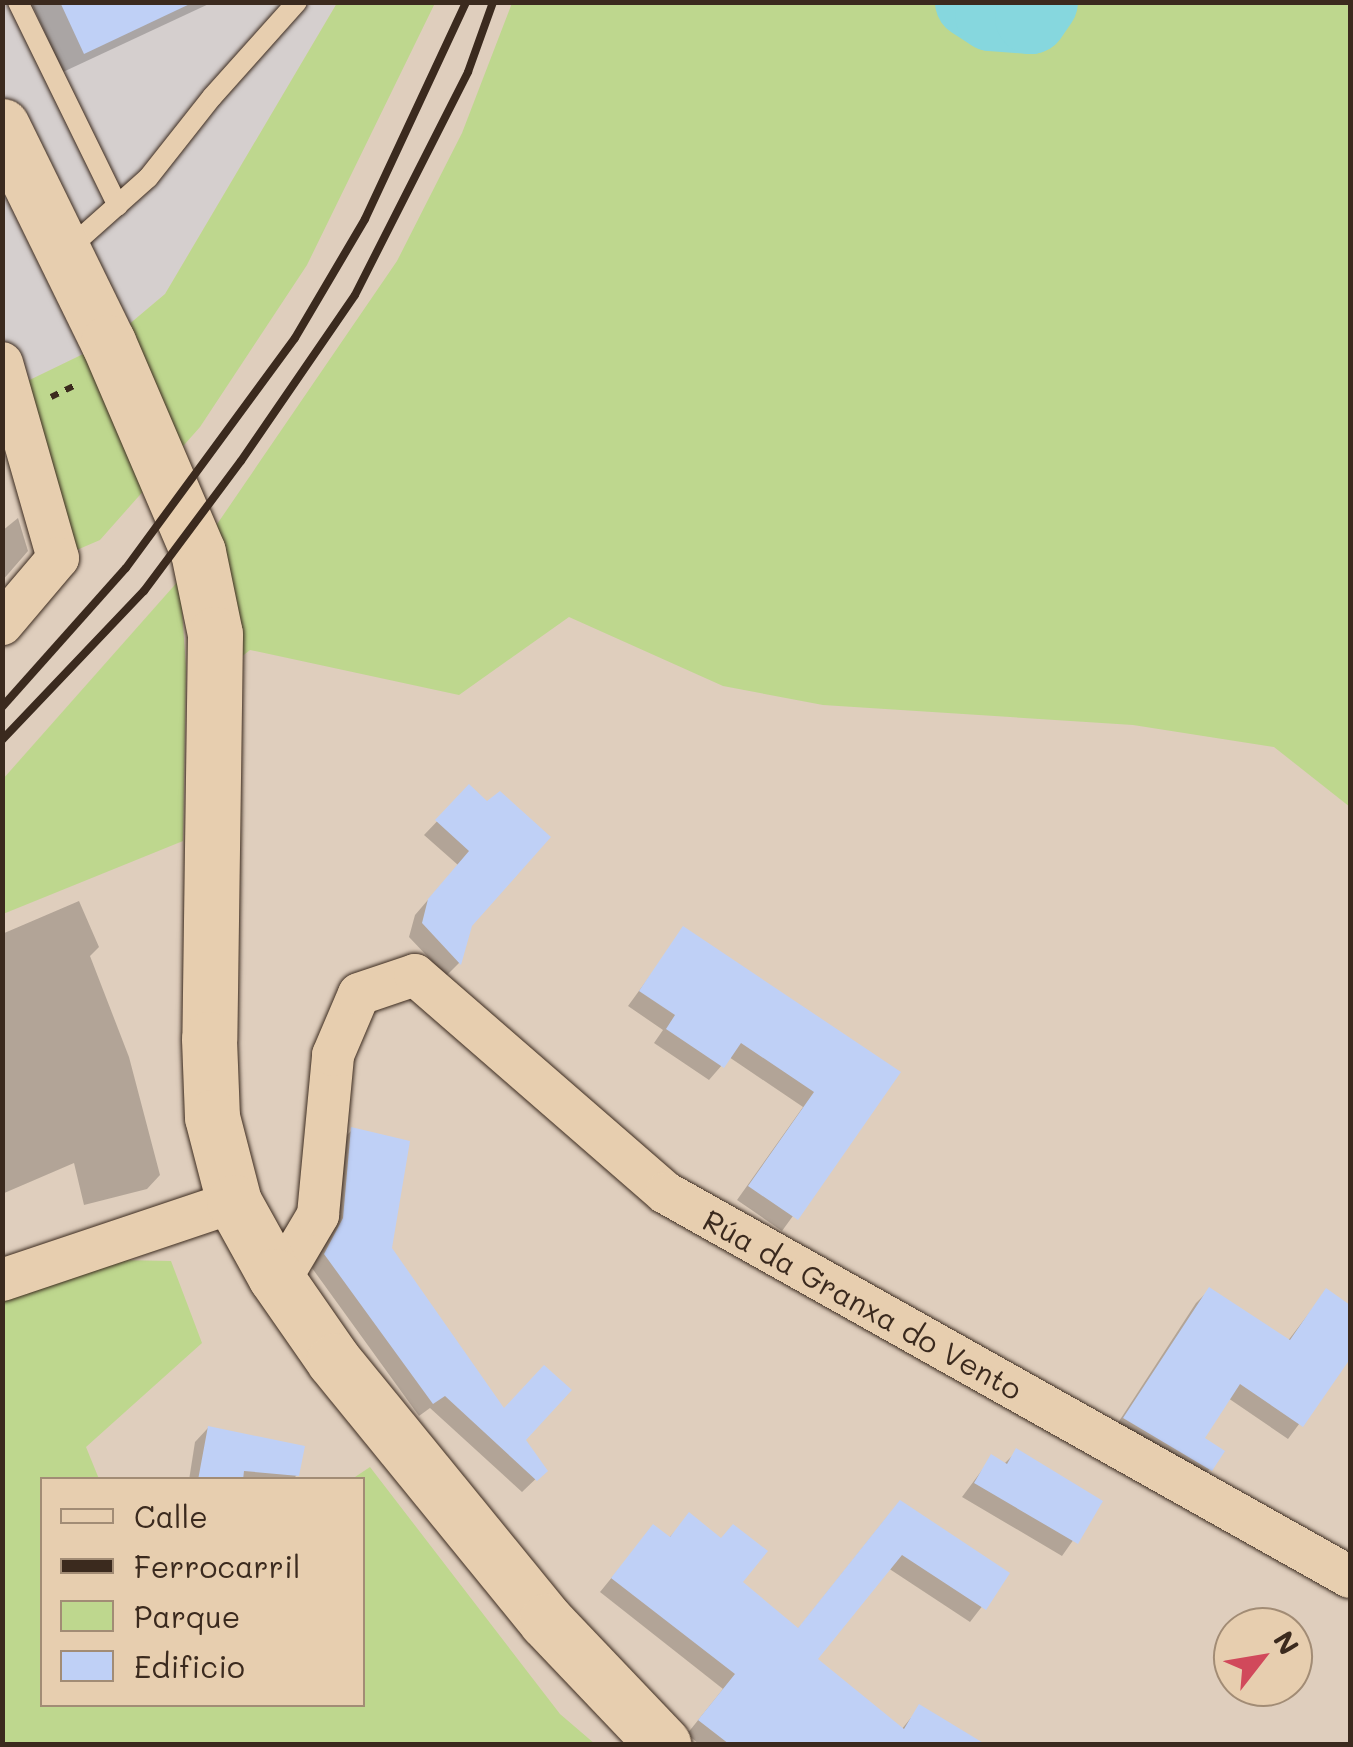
<!DOCTYPE html>
<html>
<head>
<meta charset="utf-8">
<style>
	body { margin:0 }
	#map { position:relative; width:1353px; height:1747px; overflow:hidden; background:#dfcebd; font-family:Mali,sans-serif }
	div>[style] { position:absolute }
	.built>* { inset:0; background:#d5cfce }
	.green>* { inset:0; background:#bed78e }
	.shadow>* { inset:0; background:#0003 }
	.river>* { height:72px; margin:-36px; padding:0 36px; transform-origin:36px; border-radius:36px; background:#86d7de }
	.building>* { inset:0; background:#bfd0f6 }
	.path>* { height:6px; margin-top:-3px; transform-origin:0; background:repeating-linear-gradient(90deg,#3b2a1e 0 8px,transparent 0 16px) }
	.roads { filter:drop-shadow(0 0 2px #3b2a1e) drop-shadow(0 0 2px #3b2a1e) }
	.lane>* { height:20px; margin:-10px; padding:0 10px; transform-origin:10px; border-radius:10px; background:#e7ceaf }
	.street>* { height:42px; margin:-21px; padding:0 21px; transform-origin:21px; border-radius:21px; background:#e7ceaf }
	.secondary>* { height:55px; margin:-27.5px; padding:0 27.5px; transform-origin:27.5px; border-radius:27.5px; background:#e7ceaf }
	.rail>* { height:8px; margin:-4px; padding:0 4px; transform-origin:4px; border-radius:4px; background:#3b2a1e }
	span { translate:-50% -50%; white-space:nowrap; text-align:center; line-height:1.15; -webkit-text-stroke:8px #e7ceaf; paint-order:stroke }
	.street-label { font-size:30px; color:#3b2a1e }
	.frame { position:absolute; inset:0; border:5px solid #3b2a1e; pointer-events:none }
	.legend { position:absolute; left:40px; top:1477px; width:325px; height:230px; box-sizing:border-box; background:#e7ceaf; border:2px solid #a28c75; margin:0; padding:12px 18px; list-style:none; font-size:30px; color:#3b2a1e }
	.legend li { display:flex; align-items:center; gap:20px; height:50px }
	.legend b { width:50px; border:2px solid #a28c75 }
	.north { position:absolute; left:1213px; top:1607px; width:100px; height:100px; box-sizing:border-box; background:#e7ceaf; border:2px solid #a28c75; border-radius:50%; rotate:59deg; font-size:28px; font-weight:700; line-height:40px; text-align:center; color:#3b2a1e }
	.north::after { content:''; display:block; margin:auto; width:35px; height:45px; background:#d1495b; clip-path:polygon(50% 0,100% 100%,50% 72%,0 100%) }
</style>
</head>
<body>
<div id="map">
	<div class="built">
		<div style="clip-path:polygon(2px 3px,337px 3px,165px 294px,108px 342px,11px 389px,2px 365px)"></div>
	</div>
	<div class="green">
		<div style="clip-path:polygon(337px 3px,435px 3px,307px 265px,200px 427px,100px 540px,58px 558px,11px 389px,108px 342px,165px 294px)"></div>
		<div style="clip-path:polygon(512px 3px,1350px 3px,1350px 807px,1274px 747px,1133px 725px,823px 705px,723px 686px,569px 617px,459px 695px,250px 650px,215px 678px,198px 552px,397px 261px,462px 133px)"></div>
		<div style="clip-path:polygon(180px 579px,186px 668px,183px 841px,3px 914px,3px 779px)"></div>
		<div style="clip-path:polygon(64px 1259px,171px 1261px,202px 1343px,86px 1447px,99px 1479px,42px 1480px,42px 1704px,362px 1704px,362px 1480px,352px 1479px,370px 1467px,560px 1714px,595px 1744px,3px 1744px,2px 1280px)"></div>
	</div>
	<div class="shadow">
		<div style="clip-path:polygon(31px 2px,213px 2px,63px 72px)"></div>
		<div style="clip-path:polygon(18px 518px,28px 551px,2px 581px,2px 531px)"></div>
		<div style="clip-path:polygon(469px 788px,487px 805px,469px 925px,459px 963px,446px 976px,409px 937px,415px 915px,458px 865px,424px 835px)"></div>
		<div style="clip-path:polygon(79px 901px,99px 947px,90px 956px,129px 1057px,160px 1175px,147px 1189px,84px 1205px,74px 1163px,2px 1194px,2px 934px)"></div>
		<div style="clip-path:polygon(684px 929px,897px 1073px,782px 1231px,737px 1200px,803px 1107px,729px 1057px,709px 1080px,654px 1043px,663px 1030px,628px 1006px)"></div>
		<div style="clip-path:polygon(352px 1130px,389px 1248px,545px 1470px,522px 1492px,430px 1408px,419px 1416px,312px 1268px,330px 1234px,339px 1143px)"></div>
		<div style="clip-path:polygon(1209px 1290px,1287px 1342px,1326px 1291px,1350px 1308px,1350px 1355px,1288px 1439px,1228px 1398px,1201px 1438px,1210px 1469px,1196px 1482px,1112px 1432px,1196px 1303px)"></div>
		<div style="clip-path:polygon(208px 1428px,297px 1475px,292px 1480px,189px 1480px,195px 1442px)"></div>
		<div style="clip-path:polygon(1016px 1452px,1100px 1502px,1062px 1556px,962px 1497px,991px 1458px,1004px 1464px)"></div>
		<div style="clip-path:polygon(689px 1516px,740px 1583px,797px 1630px,887px 1517px,1007px 1574px,970px 1622px,888px 1568px,814px 1660px,901px 1730px,919px 1708px,971px 1739px,968px 1744px,699px 1744px,687px 1734px,723px 1689px,600px 1592px,653px 1527px,668px 1539px)"></div>
	</div>
	<div class="river">
		<div style="left:971px;top:2px;width:24px;rotate:33deg"></div>
		<div style="left:991px;top:15px;width:40px;rotate:4.3deg"></div>
		<div style="left:1031px;top:18px;width:19px;rotate:-55deg"></div>
	</div>
	<div class="building">
		<div style="clip-path:polygon(60px 2px,194px 2px,84px 54px)"></div>
		<div style="clip-path:polygon(469px 784px,487px 801px,500px 791px,551px 837px,472px 926px,461px 965px,422px 923px,428px 899px,469px 851px,435px 820px)"></div>
		<div style="clip-path:polygon(683px 926px,901px 1072px,798px 1220px,748px 1186px,814px 1092px,741px 1043px,724px 1068px,666px 1029px,675px 1015px,639px 991px)"></div>
		<div style="clip-path:polygon(351px 1127px,410px 1141px,392px 1248px,504px 1408px,544px 1365px,572px 1390px,526px 1440px,548px 1471px,537px 1481px,445px 1396px,433px 1404px,324px 1254px,343px 1218px)"></div>
		<div style="clip-path:polygon(1209px 1287px,1290px 1340px,1326px 1288px,1350px 1305px,1350px 1359px,1303px 1427px,1240px 1384px,1205px 1438px,1225px 1451px,1212px 1471px,1123px 1418px)"></div>
		<div style="clip-path:polygon(208px 1426px,305px 1446px,299px 1476px,244px 1471px,243px 1480px,198px 1480px)"></div>
		<div style="clip-path:polygon(1016px 1448px,1103px 1501px,1078px 1544px,974px 1483px,991px 1454px,1007px 1464px)"></div>
		<div style="clip-path:polygon(900px 1500px,1010px 1573px,986px 1610px,902px 1555px,818px 1659px,904px 1729px,919px 1704px,985px 1744px,729px 1744px,698px 1720px,735px 1674px,611px 1578px,653px 1524px,670px 1537px,689px 1512px,721px 1538px,733px 1524px,768px 1551px,743px 1582px,798px 1628px)"></div>
	</div>
	<div class="path">
		<div style="left:51px;top:397px;width:28px;rotate:-26deg"></div>
	</div>
	<div class="roads">
		<div class="lane">
			<div style="left:18px;top:2px;width:227px;rotate:63.9deg"></div>
			<div style="left:66px;top:251px;width:110px;rotate:-41.7deg"></div>
			<div style="left:148px;top:178px;width:103px;rotate:-51.7deg"></div>
			<div style="left:212px;top:97px;width:127px;rotate:-48.2deg"></div>
		</div>
		<div class="street">
			<div style="left:2px;top:363px;width:203px;rotate:74deg"></div>
			<div style="left:58px;top:558px;width:87px;rotate:130.3deg"></div>
			<div style="left:2px;top:1280px;width:245px;rotate:-18.6deg"></div>
			<div style="left:279px;top:1281px;width:77px;rotate:-59.4deg"></div>
			<div style="left:318px;top:1215px;width:161px;rotate:-84.6deg"></div>
			<div style="left:333px;top:1055px;width:66px;rotate:-66.9deg"></div>
			<div style="left:359px;top:994px;width:59px;rotate:-18.7deg"></div>
			<div style="left:415px;top:975px;width:332px;rotate:41deg"></div>
			<div style="left:666px;top:1193px;width:784px;rotate:29.31deg"></div>
		</div>
		<div class="secondary">
			<div style="left:2px;top:126px;width:241px;rotate:63.9deg"></div>
			<div style="left:108px;top:342px;width:228px;rotate:66.8deg"></div>
			<div style="left:198px;top:552px;width:84px;rotate:78.3deg"></div>
			<div style="left:215px;top:634px;width:405px;rotate:90.8deg"></div>
			<div style="left:209px;top:1039px;width:78px;rotate:87.8deg"></div>
			<div style="left:212px;top:1117px;width:88px;rotate:75.5deg"></div>
			<div style="left:234px;top:1202px;width:85px;rotate:61deg"></div>
			<div style="left:275px;top:1276px;width:103px;rotate:55.2deg"></div>
			<div style="left:334px;top:1361px;width:335px;rotate:50.8deg"></div>
			<div style="left:546px;top:1621px;width:170px;rotate:46.4deg"></div>
		</div>
	</div>
	<div class="rail">
		<div style="left:2px;top:707px;width:186px;rotate:-48.3deg"></div>
		<div style="left:126px;top:568px;width:285px;rotate:-53.7deg"></div>
		<div style="left:295px;top:338px;width:138px;rotate:-59.5deg"></div>
		<div style="left:365px;top:219px;width:239px;rotate:-65deg"></div>
		<div style="left:2px;top:740px;width:206px;rotate:-46.4deg"></div>
		<div style="left:144px;top:591px;width:162px;rotate:-53.3deg"></div>
		<div style="left:241px;top:461px;width:201px;rotate:-55.5deg"></div>
		<div style="left:355px;top:295px;width:250px;rotate:-63.1deg"></div>
		<div style="left:468px;top:72px;width:74px;rotate:-70.3deg"></div>
	</div>
	<div class="street-label">
		<span style="left:863px;top:1304px;rotate:29deg">Rúa da Granxa do Vento</span>
	</div>
	<div class="frame"></div>
	<ul class="legend">
	<li><b style="height:12px;background:#e7ceaf"></b>Calle</li>
	<li><b style="height:12px;background:#3b2a1e"></b>Ferrocarril</li>
	<li><b style="height:28px;background:#bed78e"></b>Parque</li>
	<li><b style="height:28px;background:#bfd0f6"></b>Edificio</li>
	</ul>
	<div class="north">N</div>
</div>
</body>
</html>
